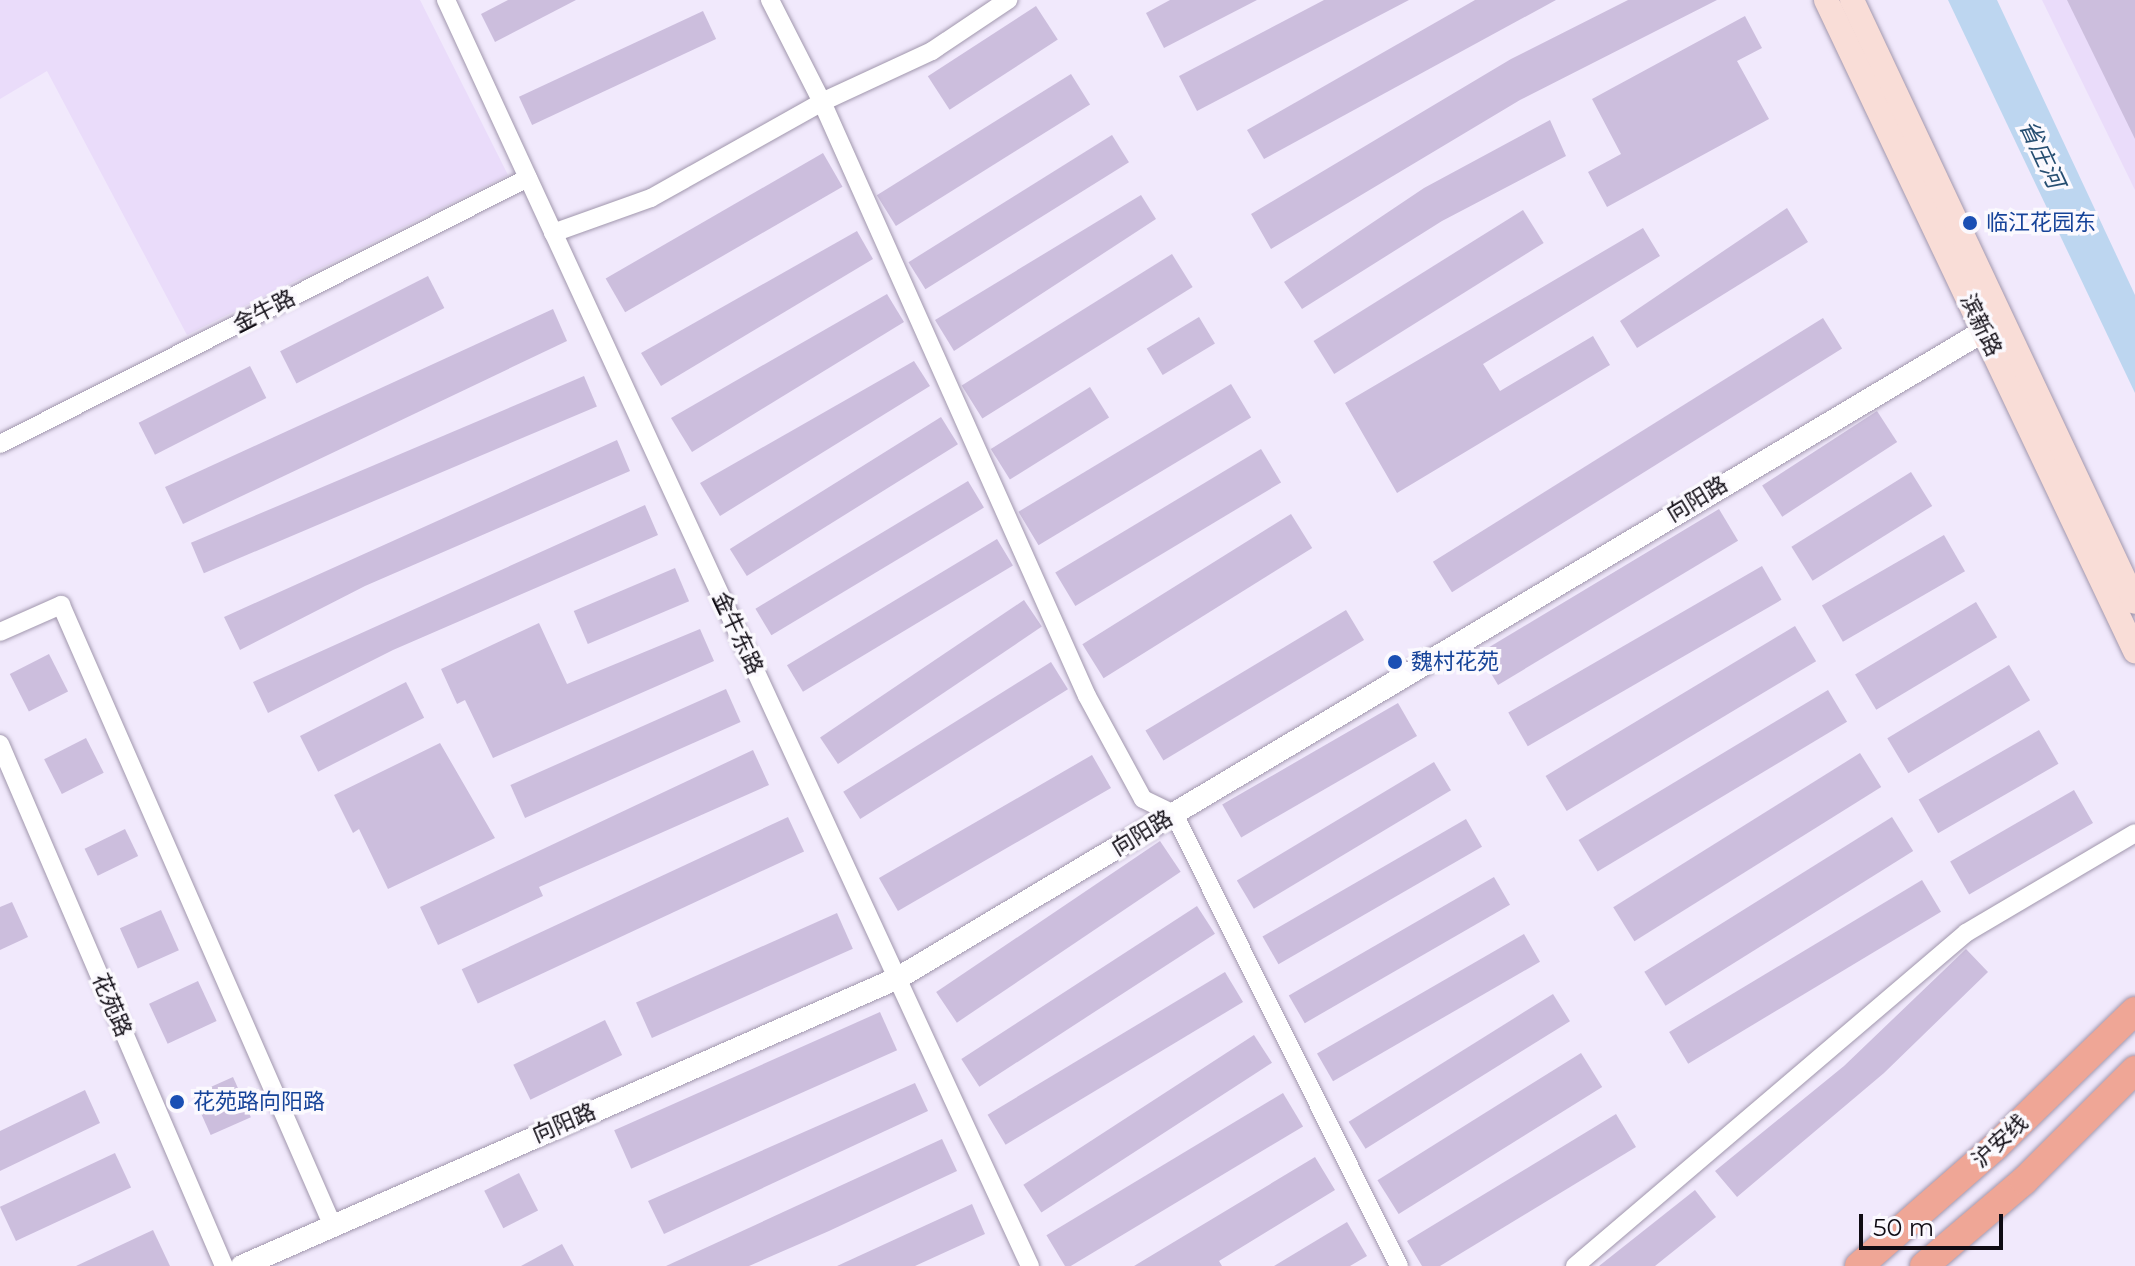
<!DOCTYPE html>
<html>
<head>
<meta charset="utf-8">
<style>
	body { margin:0 }
	#map { position:relative; width:2135px; height:1266px; overflow:hidden; background:#f1e9fc; font-family:Montserrat,"Noto Sans SC",sans-serif }
	div>[style] { position:absolute }
	.built>* { inset:0; background:#eadcfa }
	.water>* { inset:0; background:#bdd6f0 }
	.building>* { inset:0; background:#ccbedd; transform-origin:0 0 }
	.roads { filter:drop-shadow(0 0 2px #a197ad) drop-shadow(0 0 2px #a197ad) }
	.minor>* { height:18px; margin:-9px; padding:0 9px; transform-origin:9px; border-radius:9px; background:#fff }
	.tertiary>* { height:22px; margin:-11px; padding:0 11px; transform-origin:11px; border-radius:11px; background:#fff }
	.secondary>* { height:24px; margin:-12px; padding:0 12px; transform-origin:12px; border-radius:12px; background:#f9ddd7 }
	.trunk>* { height:28px; margin:-14px; padding:0 14px; transform-origin:14px; border-radius:14px; background:#efa696 }
	.dots>* { width:22px; height:22px; translate:-50% -50%; box-sizing:border-box; border:4px solid #fbf9fe; border-radius:50% }
	span { translate:-50% -50%; white-space:nowrap; text-align:center; line-height:1.15; -webkit-text-stroke:7px #fbf9fe; paint-order:stroke }
	.transit-label { font-size:22px; color:#164399 }
	.left { translate:0 -50%; text-align:left }
	.street-label { font-size:22px; color:#0f0b13 }
	.water-label { font-size:24px; color:#264e71; font-style:italic }
	.scale { position:absolute; left:1859px; top:1214px; width:144px; height:36px; box-sizing:border-box; border:4px solid #0f0b13; border-top:0; padding-left:10px; font-size:24px; line-height:28px; white-space:nowrap; color:#0f0b13; -webkit-text-stroke:6px #fbf9fe; paint-order:stroke }
</style>
</head>
<body>
<div id="map">
	<div class="built">
		<div style="clip-path:polygon(0 0,420px 0,508px 175px,187px 335px,47px 71px,0 99px)"></div>
		<div style="clip-path:polygon(2042px 0,2135px 0,2135px 190px)"></div>
	</div>
	<div class="water">
		<div style="clip-path:polygon(1948px 0,1997px 0,2135px 295px,2135px 393px)"></div>
	</div>
	<div class="building">
		<div style="clip-path:polygon(508px 0,576px 0,495px 42px,481px 14px)"></div>
		<div style="clip-path:polygon(1170px 0,1257px 0,1164px 48px,1146px 13px)"></div>
		<div style="clip-path:polygon(1324px 0,1409px 0,1197px 111px,1179px 76px)"></div>
		<div style="clip-path:polygon(1475px 0,1556px 0,1264px 159px,1247px 130px)"></div>
		<div style="clip-path:polygon(1628px 0,1717px 0,1520px 100px,1271px 249px,1251px 214px,1511px 59px)"></div>
		<div style="clip-path:polygon(2067px 0,2135px 0,2135px 139px)"></div>
		<div style="left:1036px;top:6px;width:40px;height:129px;rotate:57deg"></div>
		<div style="left:703px;top:11px;width:31px;height:203px;rotate:65deg"></div>
		<div style="clip-path:polygon(1745px 16px,1762px 48px,1737px 61px,1769px 119px,1607px 207px,1588px 172px,1621px 154px,1592px 99px)"></div>
		<div style="left:1071px;top:74px;width:36px;height:229px;rotate:58deg"></div>
		<div style="clip-path:polygon(1550px 120px,1566px 156px,1442px 221px,1302px 309px,1284px 282px,1424px 188px)"></div>
		<div style="left:1112px;top:135px;width:32px;height:240px;rotate:58deg"></div>
		<div style="left:823px;top:153px;width:39px;height:251px;rotate:60deg"></div>
		<div style="clip-path:polygon(1141px 195px,1156px 219px,954px 351px,935px 320px)"></div>
		<div style="clip-path:polygon(1787px 208px,1808px 242px,1637px 348px,1620px 321px)"></div>
		<div style="left:1523px;top:210px;width:39px;height:247px;rotate:58deg"></div>
		<div style="clip-path:polygon(1643px 228px,1660px 256px,1483px 364px,1500px 391px,1593px 336px,1610px 365px,1397px 493px,1345px 403px)"></div>
		<div style="clip-path:polygon(857px 231px,873px 259px,661px 386px,641px 353px)"></div>
		<div style="left:1172px;top:254px;width:39px;height:248px;rotate:58deg"></div>
		<div style="left:428px;top:276px;width:36px;height:166px;rotate:63deg"></div>
		<div style="clip-path:polygon(887px 294px,904px 322px,692px 452px,671px 418px)"></div>
		<div style="clip-path:polygon(553px 309px,567px 341px,183px 524px,165px 487px)"></div>
		<div style="left:1199px;top:317px;width:31px;height:61px;rotate:59deg"></div>
		<div style="left:1823px;top:318px;width:36px;height:460px;rotate:58deg"></div>
		<div style="clip-path:polygon(914px 361px,930px 386px,720px 516px,700px 483px)"></div>
		<div style="left:250px;top:366px;width:36px;height:125px;rotate:63deg"></div>
		<div style="left:584px;top:376px;width:33px;height:427px;rotate:67deg"></div>
		<div style="left:1231px;top:384px;width:39px;height:248px;rotate:59deg"></div>
		<div style="left:1090px;top:387px;width:36px;height:117px;rotate:58deg"></div>
		<div style="left:1877px;top:411px;width:37px;height:137px;rotate:57deg"></div>
		<div style="left:941px;top:417px;width:32px;height:249px;rotate:58deg"></div>
		<div style="clip-path:polygon(617px 440px,630px 471px,365px 586px,240px 650px,224px 617px)"></div>
		<div style="left:1261px;top:449px;width:39px;height:240px;rotate:59deg"></div>
		<div style="left:1911px;top:472px;width:40px;height:141px;rotate:58deg"></div>
		<div style="left:968px;top:481px;width:31px;height:248px;rotate:59deg"></div>
		<div style="clip-path:polygon(645px 505px,658px 535px,393px 650px,268px 713px,253px 682px)"></div>
		<div style="left:1719px;top:509px;width:37px;height:280px;rotate:59deg"></div>
		<div style="left:1291px;top:514px;width:40px;height:246px;rotate:58deg"></div>
		<div style="left:1944px;top:535px;width:42px;height:141px;rotate:60deg"></div>
		<div style="left:997px;top:539px;width:31px;height:245px;rotate:59deg"></div>
		<div style="left:1762px;top:566px;width:39px;height:293px;rotate:60deg"></div>
		<div style="left:675px;top:568px;width:36px;height:110px;rotate:67deg"></div>
		<div style="left:1024px;top:600px;width:32px;height:246px;rotate:56deg"></div>
		<div style="left:1976px;top:602px;width:41px;height:141px;rotate:59deg"></div>
		<div style="left:1346px;top:610px;width:35px;height:234px;rotate:59deg"></div>
		<div style="clip-path:polygon(539px 623px,567px 684px,700px 629px,714px 661px,493px 758px,465px 700px,457px 704px,441px 669px)"></div>
		<div style="left:1795px;top:626px;width:41px;height:291px;rotate:59deg"></div>
		<div style="left:49px;top:654px;width:42px;height:44px;rotate:63deg"></div>
		<div style="left:1051px;top:662px;width:32px;height:245px;rotate:58deg"></div>
		<div style="left:2009px;top:665px;width:41px;height:142px;rotate:59deg"></div>
		<div style="left:406px;top:682px;width:40px;height:119px;rotate:63deg"></div>
		<div style="left:726px;top:689px;width:36px;height:236px;rotate:66deg"></div>
		<div style="left:1828px;top:690px;width:37px;height:291px;rotate:59deg"></div>
		<div style="left:1398px;top:703px;width:38px;height:203px;rotate:60deg"></div>
		<div style="left:2039px;top:730px;width:39px;height:139px;rotate:60deg"></div>
		<div style="left:86px;top:738px;width:39px;height:47px;rotate:63deg"></div>
		<div style="clip-path:polygon(440px 743px,495px 838px,388px 889px,359px 829px,353px 833px,334px 795px)"></div>
		<div style="clip-path:polygon(753px 750px,769px 785px,539px 887px,543px 896px,438px 945px,420px 907px)"></div>
		<div style="left:1860px;top:753px;width:40px;height:291px;rotate:58deg"></div>
		<div style="left:1092px;top:755px;width:38px;height:246px;rotate:60deg"></div>
		<div style="left:1434px;top:762px;width:33px;height:230px;rotate:59deg"></div>
		<div style="left:2074px;top:790px;width:38px;height:143px;rotate:60deg"></div>
		<div style="left:788px;top:817px;width:38px;height:360px;rotate:65deg"></div>
		<div style="left:1892px;top:817px;width:40px;height:292px;rotate:58deg"></div>
		<div style="left:1466px;top:819px;width:32px;height:235px;rotate:60deg"></div>
		<div style="left:125px;top:829px;width:30px;height:45px;rotate:64deg"></div>
		<div style="left:1160px;top:841px;width:37px;height:270px;rotate:56deg"></div>
		<div style="left:1494px;top:877px;width:32px;height:237px;rotate:60deg"></div>
		<div style="left:1922px;top:880px;width:37px;height:295px;rotate:59deg"></div>
		<div style="clip-path:polygon(12px 902px,28px 937px,0 950px,0 907px)"></div>
		<div style="left:1197px;top:906px;width:33px;height:281px;rotate:57deg"></div>
		<div style="left:161px;top:910px;width:44px;height:45px;rotate:66deg"></div>
		<div style="left:837px;top:913px;width:39px;height:220px;rotate:66deg"></div>
		<div style="left:1524px;top:934px;width:32px;height:239px;rotate:60deg"></div>
		<div style="clip-path:polygon(1966px 949px,1988px 972px,1884px 1073px,1737px 1197px,1715px 1171px,1844px 1066px)"></div>
		<div style="left:1225px;top:972px;width:35px;height:277px;rotate:59deg"></div>
		<div style="left:198px;top:981px;width:44px;height:54px;rotate:65deg"></div>
		<div style="left:1553px;top:994px;width:32px;height:241px;rotate:58deg"></div>
		<div style="left:880px;top:1012px;width:42px;height:291px;rotate:66deg"></div>
		<div style="left:605px;top:1020px;width:39px;height:102px;rotate:64deg"></div>
		<div style="left:1254px;top:1035px;width:33px;height:275px;rotate:57deg"></div>
		<div style="left:1581px;top:1053px;width:40px;height:240px;rotate:58deg"></div>
		<div style="left:233px;top:1077px;width:44px;height:44px;rotate:66deg"></div>
		<div style="clip-path:polygon(915px 1083px,928px 1111px,664px 1234px,648px 1201px)"></div>
		<div style="clip-path:polygon(85px 1090px,100px 1123px,0 1171px,0 1131px)"></div>
		<div style="left:1283px;top:1093px;width:39px;height:276px;rotate:59deg"></div>
		<div style="clip-path:polygon(1616px 1114px,1636px 1147px,1440px 1266px,1422px 1266px,1407px 1241px)"></div>
		<div style="clip-path:polygon(942px 1139px,957px 1171px,829px 1231px,749px 1266px,666px 1266px)"></div>
		<div style="left:115px;top:1153px;width:38px;height:127px;rotate:65deg"></div>
		<div style="clip-path:polygon(1315px 1157px,1335px 1190px,1219px 1261px,1222px 1266px,1134px 1266px)"></div>
		<div style="left:519px;top:1173px;width:42px;height:39px;rotate:63deg"></div>
		<div style="clip-path:polygon(1695px 1190px,1716px 1217px,1655px 1266px,1599px 1266px)"></div>
		<div style="clip-path:polygon(972px 1204px,985px 1234px,915px 1266px,837px 1266px)"></div>
		<div style="clip-path:polygon(1347px 1222px,1367px 1256px,1350px 1266px,1274px 1266px)"></div>
		<div style="clip-path:polygon(153px 1230px,170px 1266px,76px 1266px)"></div>
		<div style="clip-path:polygon(562px 1244px,574px 1266px,521px 1266px)"></div>
	</div>
	<div class="roads">
		<div class="minor">
			<div style="left:446px;top:0;width:1394px;rotate:65.24deg"></div>
			<div style="left:770px;top:0;width:114px;rotate:63deg"></div>
			<div style="left:822px;top:102px;width:650px;rotate:65.96deg"></div>
			<div style="left:1087px;top:696px;width:117px;rotate:61.5deg"></div>
			<div style="left:1143px;top:799px;width:34px;rotate:26deg"></div>
			<div style="left:1174px;top:814px;width:505px;rotate:63.54deg"></div>
			<div style="left:553px;top:233px;width:104px;rotate:-19.7deg"></div>
			<div style="left:651px;top:198px;width:196px;rotate:-29.3deg"></div>
			<div style="left:822px;top:102px;width:121px;rotate:-24.9deg"></div>
			<div style="left:932px;top:51px;width:92px;rotate:-33.9deg"></div>
			<div style="left:0;top:444px;width:591px;rotate:-26.74deg"></div>
			<div style="left:0;top:632px;width:67px;rotate:-23.9deg"></div>
			<div style="left:61px;top:605px;width:676px;rotate:66.36deg"></div>
			<div style="left:0;top:744px;width:568px;rotate:66.77deg"></div>
			<div style="left:1575px;top:1266px;width:514px;rotate:-40.42deg"></div>
			<div style="left:1966px;top:933px;width:196px;rotate:-30.6deg"></div>
		</div>
		<div class="tertiary">
			<div style="left:242px;top:1266px;width:716px;rotate:-23.7deg"></div>
			<div style="left:898px;top:978px;width:1282px;rotate:-30.79deg"></div>
		</div>
		<div class="secondary">
			<div style="left:1826px;top:0;width:721px;rotate:64.61deg"></div>
			<div style="left:1852px;top:0;width:665px;rotate:64.82deg"></div>
		</div>
		<div class="trunk">
			<div style="left:1859px;top:1266px;width:181px;rotate:-41.2deg"></div>
			<div style="left:1995px;top:1147px;width:195px;rotate:-44.2deg"></div>
			<div style="left:1924px;top:1266px;width:131px;rotate:-40.4deg"></div>
			<div style="left:2024px;top:1181px;width:157px;rotate:-45deg"></div>
		</div>
	</div>
	<div class="dots">
		<div style="left:1970px;top:223px;background:#1a4fb4"></div>
		<div style="left:1395px;top:662px;background:#1a4fb4"></div>
		<div style="left:177px;top:1102px;background:#1a4fb4"></div>
	</div>
	<div class="transit-label">
		<span class="left" style="left:1986px;top:223px">临江花园东</span>
		<span class="left" style="left:1411px;top:662px">魏村花苑</span>
		<span class="left" style="left:193px;top:1102px">花苑路向阳路</span>
	</div>
	<div class="street-label">
		<span style="left:264px;top:311px;rotate:-27deg">金牛路</span>
		<span style="left:1981px;top:325px;rotate:64deg">滨新路</span>
		<span style="left:1697px;top:499px;rotate:-31deg">向阳路</span>
		<span style="left:738px;top:633px;rotate:65deg">金牛东路</span>
		<span style="left:1142px;top:833px;rotate:-31deg">向阳路</span>
		<span style="left:112px;top:1005px;rotate:67deg">花苑路</span>
		<span style="left:564px;top:1123px;rotate:-23deg">向阳路</span>
		<span style="left:2000px;top:1141px;rotate:-43deg">沪安线</span>
	</div>
	<div class="water-label">
		<span style="left:2042px;top:154px;rotate:65deg">省庄河</span>
	</div>
	<div class="scale">50 m</div>
</div>
</body>
</html>
